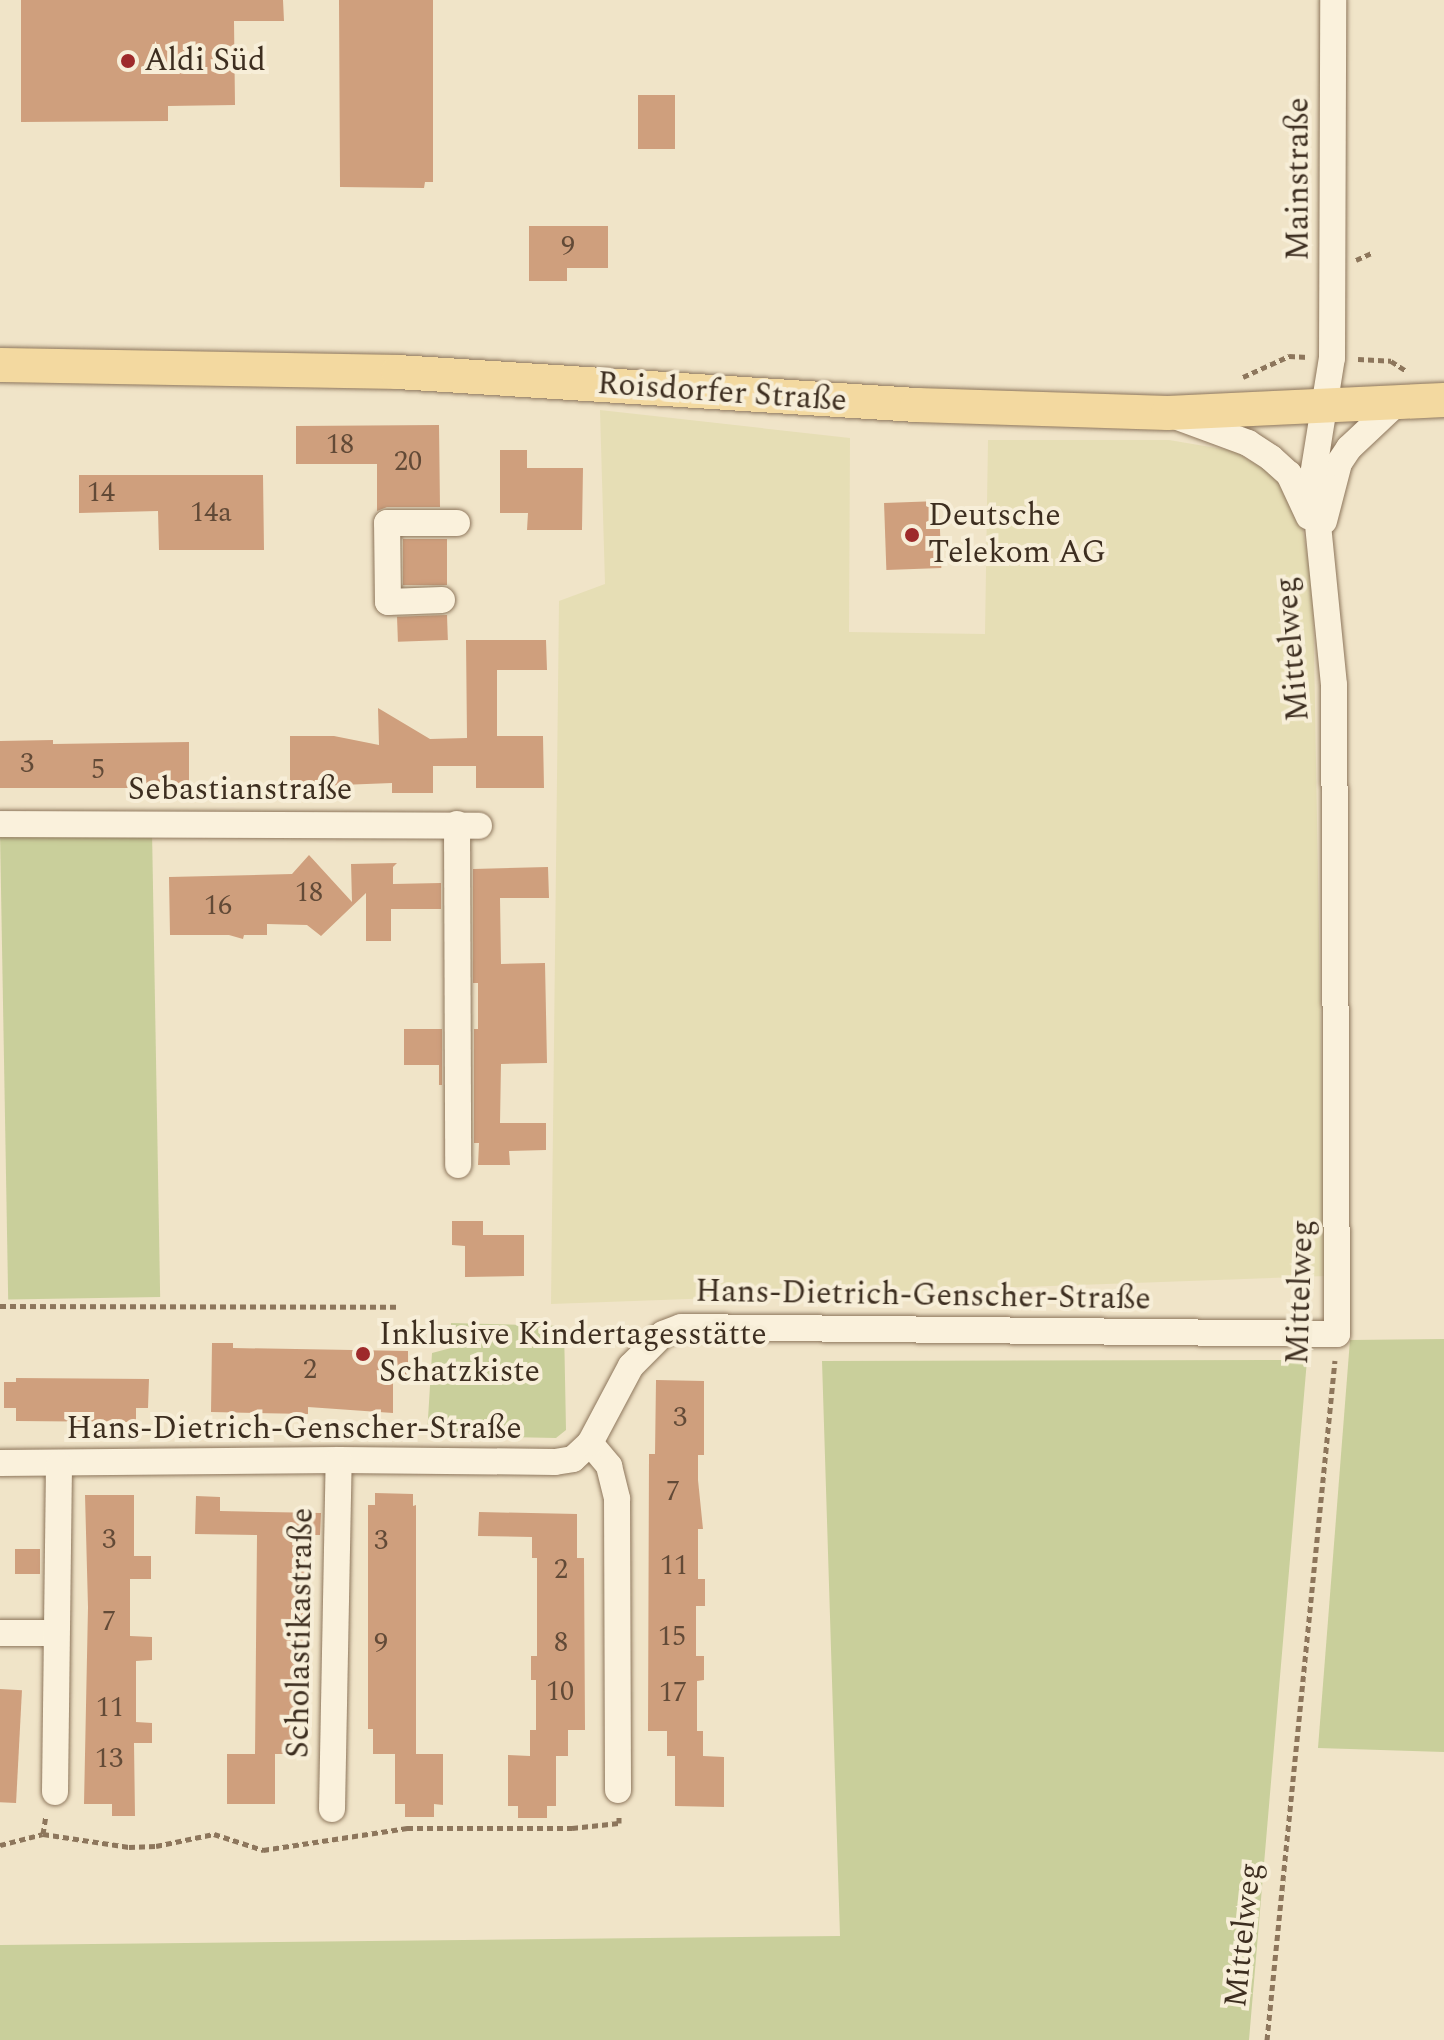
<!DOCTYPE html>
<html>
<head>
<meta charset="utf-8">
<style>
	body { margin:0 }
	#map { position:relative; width:1444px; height:2040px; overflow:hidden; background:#f0e4c8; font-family:Spectral,serif }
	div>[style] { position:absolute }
	.farmland>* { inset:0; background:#e6deb5 }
	.green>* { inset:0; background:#c9cf9b; transform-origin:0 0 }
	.building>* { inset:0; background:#cf9f7d; transform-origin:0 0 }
	.path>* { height:5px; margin-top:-2.5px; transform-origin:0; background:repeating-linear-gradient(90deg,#8d765c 0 6px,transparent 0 10px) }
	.roads { filter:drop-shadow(0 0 2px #8d765c) drop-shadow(0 0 2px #8d765c) }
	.minor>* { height:26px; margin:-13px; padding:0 13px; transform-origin:13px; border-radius:13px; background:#faf1dc }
	.major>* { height:34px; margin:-17px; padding:0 17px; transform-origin:17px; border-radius:17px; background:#f3d9a0 }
	.dots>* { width:22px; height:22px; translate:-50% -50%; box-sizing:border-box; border:4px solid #f7eed8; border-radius:50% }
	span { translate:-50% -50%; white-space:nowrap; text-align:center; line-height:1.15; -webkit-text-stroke:8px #f7eed8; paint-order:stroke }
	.number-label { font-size:28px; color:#624a37 }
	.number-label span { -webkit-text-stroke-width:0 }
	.poi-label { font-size:32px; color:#3d2e20 }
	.left { translate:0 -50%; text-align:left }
	.street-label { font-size:32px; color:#3d2e20 }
</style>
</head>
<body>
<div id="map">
	<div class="farmland">
		<div style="clip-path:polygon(600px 410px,850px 438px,849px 632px,985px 634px,988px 440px,1169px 440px,1234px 451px,1275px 476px,1302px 525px,1313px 590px,1325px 1276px,551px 1304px,559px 601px,605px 584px)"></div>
	</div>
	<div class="green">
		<div style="left:152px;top:830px;width:467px;height:152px;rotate:89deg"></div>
		<div style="clip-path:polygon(451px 1323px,564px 1326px,566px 1430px,556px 1438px,427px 1435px,432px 1353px,451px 1348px)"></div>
		<div style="clip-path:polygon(1444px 1339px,1444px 1752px,1318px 1748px,1350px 1340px)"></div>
		<div style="clip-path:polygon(1307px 1360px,1249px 2040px,0 2040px,0 1945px,840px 1936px,822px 1361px)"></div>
	</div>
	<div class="building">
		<div style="clip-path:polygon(21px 0,283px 0,284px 21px,234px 21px,235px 105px,168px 106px,168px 121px,21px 122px)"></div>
		<div style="clip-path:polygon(339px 0,433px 0,433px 182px,425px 182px,424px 188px,340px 187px)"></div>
		<div style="left:638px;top:95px;width:37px;height:54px"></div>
		<div style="clip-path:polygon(529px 226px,608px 226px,608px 268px,567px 268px,567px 281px,529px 281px)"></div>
		<div style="clip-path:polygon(439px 425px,440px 507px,387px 507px,377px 511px,377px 464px,296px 464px,296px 426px)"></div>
		<div style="clip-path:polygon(500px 450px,527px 450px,527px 468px,583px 468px,582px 530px,527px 530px,528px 513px,500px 513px)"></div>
		<div style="clip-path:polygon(79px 475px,263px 475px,264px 550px,159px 550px,158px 511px,79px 513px)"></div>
		<div style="left:939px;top:501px;width:67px;height:55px;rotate:88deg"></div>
		<div style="left:403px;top:539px;width:44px;height:46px"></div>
		<div style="left:447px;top:615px;width:25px;height:50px;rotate:88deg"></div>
		<div style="clip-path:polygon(466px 640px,546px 640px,547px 670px,497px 670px,497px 736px,543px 736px,544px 788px,476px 788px,476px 766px,433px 766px,433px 793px,392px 793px,392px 783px,290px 787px,290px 736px,334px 736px,379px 745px,378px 708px,430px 739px,467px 738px)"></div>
		<div style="clip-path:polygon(53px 740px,53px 744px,189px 742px,189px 788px,0 788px,0 741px)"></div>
		<div style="clip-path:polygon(309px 855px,352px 902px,351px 864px,397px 863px,393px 867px,393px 884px,441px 883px,441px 909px,391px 909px,391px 941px,366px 941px,366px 893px,321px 936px,307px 925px,267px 924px,267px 935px,244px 935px,243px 939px,229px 935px,170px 935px,169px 877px,292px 874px)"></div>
		<div style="clip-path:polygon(548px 867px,549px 898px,500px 898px,501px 964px,545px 963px,547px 1063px,501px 1064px,500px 1123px,546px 1123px,546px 1150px,509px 1151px,510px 1165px,478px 1165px,479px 1143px,474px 1143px,474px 1029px,478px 1029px,478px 983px,473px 983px,473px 869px)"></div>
		<div style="clip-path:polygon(404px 1029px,442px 1029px,442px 1085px,439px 1085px,439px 1065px,404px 1065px)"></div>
		<div style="clip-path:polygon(452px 1221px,483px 1221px,483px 1235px,524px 1235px,524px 1276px,465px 1277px,465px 1246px,452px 1245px)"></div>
		<div style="clip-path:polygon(212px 1343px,233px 1343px,233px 1348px,408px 1351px,408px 1380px,393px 1380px,393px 1413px,308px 1407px,308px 1414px,211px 1412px)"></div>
		<div style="clip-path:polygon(16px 1378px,149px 1379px,148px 1408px,136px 1408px,136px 1422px,16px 1421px,16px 1408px,4px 1408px,4px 1382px,16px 1382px)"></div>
		<div style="clip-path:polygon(656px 1380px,704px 1381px,704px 1455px,698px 1455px,698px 1480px,703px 1529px,698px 1529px,698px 1579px,705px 1579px,705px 1606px,696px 1606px,696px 1656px,704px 1656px,704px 1680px,697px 1681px,697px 1731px,703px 1731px,703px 1756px,724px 1757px,724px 1807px,675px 1806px,675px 1756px,667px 1756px,667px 1731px,648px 1731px,649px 1454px,655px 1454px)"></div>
		<div style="clip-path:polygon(375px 1493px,413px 1494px,413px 1506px,416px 1505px,416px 1754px,443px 1754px,443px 1805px,434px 1804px,434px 1817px,405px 1817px,405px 1804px,395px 1804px,395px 1754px,373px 1754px,373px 1729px,368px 1729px,368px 1505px,375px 1505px)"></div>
		<div style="clip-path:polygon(85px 1495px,134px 1495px,134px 1556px,151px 1556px,151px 1579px,130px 1579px,130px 1636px,152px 1637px,152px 1660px,136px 1661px,136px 1722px,152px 1723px,152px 1743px,134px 1743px,135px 1816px,112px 1816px,112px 1804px,84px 1804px,88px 1607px)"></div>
		<div style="clip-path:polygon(196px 1496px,220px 1497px,220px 1511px,321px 1513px,320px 1535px,305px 1535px,304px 1729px,299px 1729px,299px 1754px,255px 1754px,257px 1535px,195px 1534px)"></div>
		<div style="clip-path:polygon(479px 1512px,577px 1514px,577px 1558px,584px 1558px,585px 1730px,568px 1730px,568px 1756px,556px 1756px,556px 1806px,547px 1806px,547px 1818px,518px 1818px,518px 1806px,508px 1806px,508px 1755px,530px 1756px,530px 1730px,536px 1730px,536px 1680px,531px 1680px,531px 1656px,537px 1656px,537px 1558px,532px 1558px,532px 1537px,478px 1536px)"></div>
		<div style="left:15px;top:1549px;width:25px;height:25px"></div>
		<div style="left:0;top:1689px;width:22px;height:113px;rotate:3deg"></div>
		<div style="left:227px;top:1754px;width:48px;height:50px"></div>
	</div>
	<div class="path">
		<div style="left:1356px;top:260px;width:17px;rotate:-24deg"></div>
		<div style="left:1358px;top:359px;width:33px;rotate:3deg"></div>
		<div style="left:1391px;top:361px;width:17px;rotate:33deg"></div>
		<div style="left:1243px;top:377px;width:51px;rotate:-24.5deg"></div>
		<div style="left:1289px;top:356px;width:19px;rotate:3deg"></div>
		<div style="left:0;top:1306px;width:396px;rotate:0.1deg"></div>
		<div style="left:43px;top:1834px;width:19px;rotate:-81deg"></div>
		<div style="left:0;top:1845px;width:44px;rotate:-14.3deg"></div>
		<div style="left:43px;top:1834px;width:87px;rotate:8.6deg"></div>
		<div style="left:129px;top:1847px;width:27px;rotate:-2deg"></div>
		<div style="left:156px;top:1846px;width:59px;rotate:-11.7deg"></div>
		<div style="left:214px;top:1834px;width:52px;rotate:18.1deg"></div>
		<div style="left:263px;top:1850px;width:146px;rotate:-8.7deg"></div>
		<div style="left:407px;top:1828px;width:165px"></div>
		<div style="left:572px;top:1828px;width:47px;rotate:-6.1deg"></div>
		<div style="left:619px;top:1823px;width:8px;rotate:-90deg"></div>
		<div style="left:1267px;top:2040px;width:683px;rotate:-84.29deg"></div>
	</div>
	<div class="roads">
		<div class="minor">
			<div style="left:1175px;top:416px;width:78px;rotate:20.3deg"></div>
			<div style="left:1248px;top:443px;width:27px;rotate:33deg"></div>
			<div style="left:1271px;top:458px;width:24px;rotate:42deg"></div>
			<div style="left:1289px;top:474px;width:47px;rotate:65.1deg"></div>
			<div style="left:1324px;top:521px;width:60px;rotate:-75.5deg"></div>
			<div style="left:1339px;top:463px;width:18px;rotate:-56deg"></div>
			<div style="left:1349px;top:448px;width:67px;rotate:-43.2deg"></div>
			<div style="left:442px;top:600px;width:54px;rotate:177.9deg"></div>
			<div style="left:388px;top:602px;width:79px;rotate:-90.7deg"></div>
			<div style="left:387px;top:523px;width:70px"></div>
			<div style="left:0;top:824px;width:479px;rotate:0.2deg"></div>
			<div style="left:457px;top:824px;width:341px;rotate:89.8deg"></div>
			<div style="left:590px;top:1443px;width:30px;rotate:50deg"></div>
			<div style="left:609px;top:1466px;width:34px;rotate:76deg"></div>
			<div style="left:617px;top:1499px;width:291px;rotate:89.8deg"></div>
			<div style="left:0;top:1463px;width:339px;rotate:-0.5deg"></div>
			<div style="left:339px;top:1460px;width:216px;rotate:0.5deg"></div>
			<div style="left:555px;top:1462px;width:18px;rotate:-9deg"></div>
			<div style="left:573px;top:1459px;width:23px;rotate:-43deg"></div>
			<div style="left:590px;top:1443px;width:87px;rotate:-62deg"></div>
			<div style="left:631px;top:1366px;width:45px;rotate:-45deg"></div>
			<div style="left:663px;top:1334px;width:19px;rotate:-21deg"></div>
			<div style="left:681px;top:1327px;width:656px;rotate:0.61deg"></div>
			<div style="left:1337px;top:1334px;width:649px;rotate:-90.26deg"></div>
			<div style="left:1334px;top:685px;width:211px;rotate:-95.7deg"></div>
			<div style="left:1313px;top:475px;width:119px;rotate:-80.8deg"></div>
			<div style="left:1332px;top:358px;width:358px;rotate:-89.8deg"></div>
			<div style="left:0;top:1633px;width:54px"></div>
			<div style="left:55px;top:1792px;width:328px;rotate:-89.3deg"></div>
			<div style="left:332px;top:1809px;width:349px;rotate:-88.9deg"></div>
		</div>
		<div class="major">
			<div style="left:0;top:365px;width:398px;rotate:1deg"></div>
			<div style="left:398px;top:372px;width:520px;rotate:3.64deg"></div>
			<div style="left:917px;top:405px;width:251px;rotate:1.8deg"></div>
			<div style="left:1168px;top:413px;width:276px;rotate:-2.7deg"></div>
		</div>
	</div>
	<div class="dots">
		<div style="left:128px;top:61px;background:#9e2a2b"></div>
		<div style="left:912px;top:535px;background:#9e2a2b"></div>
		<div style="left:363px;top:1354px;background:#9e2a2b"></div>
	</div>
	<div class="number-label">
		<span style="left:568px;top:247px">9</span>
		<span style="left:340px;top:445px">18</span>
		<span style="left:408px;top:462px">20</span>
		<span style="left:101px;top:493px">14</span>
		<span style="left:211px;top:513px">14a</span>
		<span style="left:27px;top:764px">3</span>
		<span style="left:98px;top:770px">5</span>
		<span style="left:309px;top:893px">18</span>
		<span style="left:218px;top:906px">16</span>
		<span style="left:310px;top:1370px">2</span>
		<span style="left:680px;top:1418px">3</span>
		<span style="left:673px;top:1492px">7</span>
		<span style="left:109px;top:1540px">3</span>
		<span style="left:381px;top:1541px">3</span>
		<span style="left:674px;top:1566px">11</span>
		<span style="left:561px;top:1570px">2</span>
		<span style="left:109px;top:1622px">7</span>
		<span style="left:672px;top:1637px">15</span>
		<span style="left:561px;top:1643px">8</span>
		<span style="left:381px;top:1644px">9</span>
		<span style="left:560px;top:1692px">10</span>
		<span style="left:673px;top:1693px">17</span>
		<span style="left:110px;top:1708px">11</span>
		<span style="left:109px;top:1759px">13</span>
	</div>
	<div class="poi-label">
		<span class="left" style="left:144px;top:61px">Aldi Süd</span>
		<span class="left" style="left:928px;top:535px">Deutsche<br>Telekom AG</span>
		<span class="left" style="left:379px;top:1354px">Inklusive Kindertagesstätte<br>Schatzkiste</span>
	</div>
	<div class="street-label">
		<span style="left:1299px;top:179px;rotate:-90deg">Mainstraße</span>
		<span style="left:722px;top:393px;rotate:4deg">Roisdorfer Straße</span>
		<span style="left:1293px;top:649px;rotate:-95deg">Mittelweg</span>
		<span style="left:240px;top:790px">Sebastianstraße</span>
		<span style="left:1301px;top:1292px;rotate:-88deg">Mittelweg</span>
		<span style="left:923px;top:1296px;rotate:1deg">Hans-Dietrich-Genscher-Straße</span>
		<span style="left:294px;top:1429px">Hans-Dietrich-Genscher-Straße</span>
		<span style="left:301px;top:1633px;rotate:-89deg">Scholastikastraße</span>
		<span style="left:1244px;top:1935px;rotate:-84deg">Mittelweg</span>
	</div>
</div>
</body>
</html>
